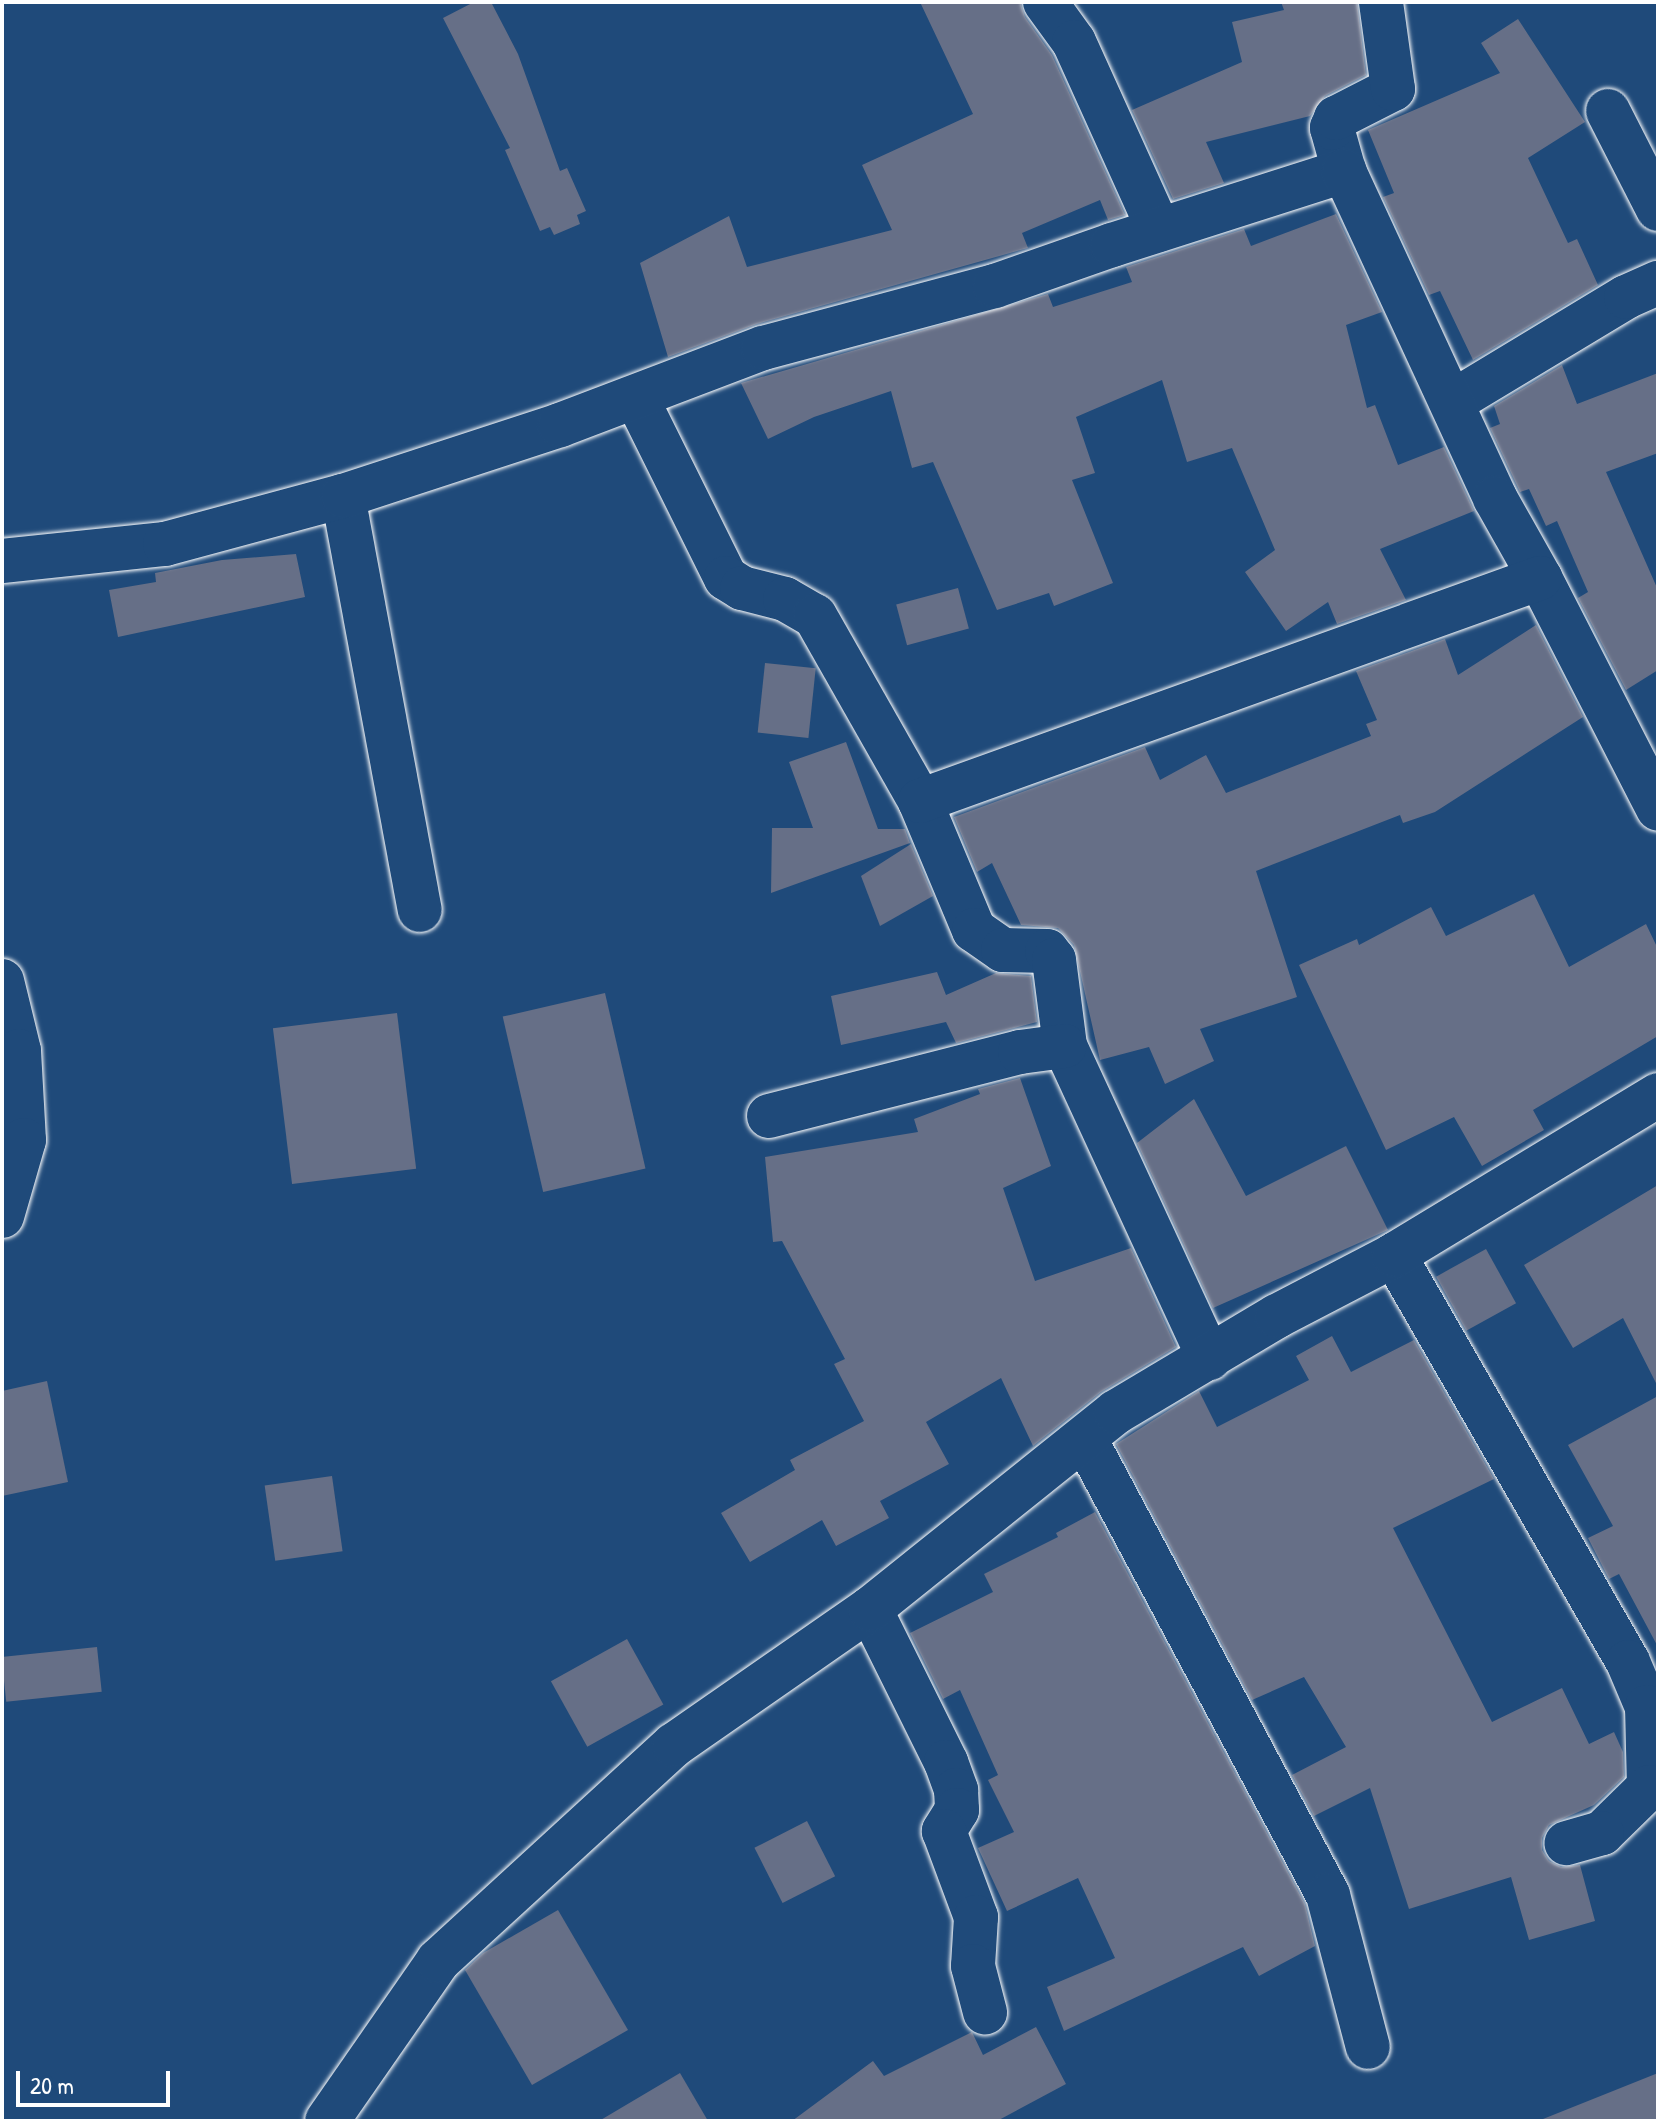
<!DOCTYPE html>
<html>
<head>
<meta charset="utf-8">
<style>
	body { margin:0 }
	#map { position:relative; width:1660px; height:2123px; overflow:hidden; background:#1f4a7a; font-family:"Patrick Hand",sans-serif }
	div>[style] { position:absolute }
	.building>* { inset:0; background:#666f87; transform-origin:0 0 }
	.roads { filter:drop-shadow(0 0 2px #fff) drop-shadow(0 0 2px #fff) }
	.minor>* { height:44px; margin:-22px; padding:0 22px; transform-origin:22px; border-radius:22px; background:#1f4a7a }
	span { translate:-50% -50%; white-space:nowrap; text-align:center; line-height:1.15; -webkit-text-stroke:7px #1f4a7a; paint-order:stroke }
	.frame { position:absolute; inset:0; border:4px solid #fff; pointer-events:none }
	.scale { position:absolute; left:16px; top:2071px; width:154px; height:36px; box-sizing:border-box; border:4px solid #fff; border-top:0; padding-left:10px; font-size:24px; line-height:28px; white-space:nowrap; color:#fff; -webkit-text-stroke:6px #1f4a7a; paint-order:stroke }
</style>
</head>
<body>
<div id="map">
	<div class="building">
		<div style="clip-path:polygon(474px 2px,491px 2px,518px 54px,560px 171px,567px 168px,586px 211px,577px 215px,580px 224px,554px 235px,550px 227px,540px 231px,505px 150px,510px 148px,443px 18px)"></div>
		<div style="clip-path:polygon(920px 2px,1020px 2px,1025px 17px,1052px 55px,1125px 215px,1108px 220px,1100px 200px,1022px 233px,1028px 248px,757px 324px,668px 357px,640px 263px,729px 216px,747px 267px,892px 230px,862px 165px,973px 114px)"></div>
		<div style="clip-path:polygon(1281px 2px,1357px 2px,1366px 75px,1325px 96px,1310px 116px,1206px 142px,1224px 183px,1173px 199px,1132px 110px,1242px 62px,1232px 22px,1284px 10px)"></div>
		<div style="clip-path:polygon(1518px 19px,1585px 122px,1528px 158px,1568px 243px,1577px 239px,1598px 285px,1473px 360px,1440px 291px,1429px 295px,1383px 197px,1394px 193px,1368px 130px,1500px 73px,1481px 43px)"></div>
		<div style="clip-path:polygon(1336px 214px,1382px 312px,1346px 325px,1367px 408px,1375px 405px,1398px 465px,1444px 447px,1474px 511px,1380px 549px,1406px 600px,1337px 624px,1328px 602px,1286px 631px,1245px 572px,1275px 550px,1232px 448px,1187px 462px,1162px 380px,1076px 417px,1095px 473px,1072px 480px,1113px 583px,1054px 606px,1049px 593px,997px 610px,933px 462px,912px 468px,891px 391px,814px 417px,768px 439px,741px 383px,1048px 294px,1053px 307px,1132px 282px,1126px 267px,1244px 229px,1251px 246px)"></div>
		<div style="clip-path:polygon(1562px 365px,1577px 404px,1658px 373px,1658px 453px,1606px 472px,1658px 590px,1658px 670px,1626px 690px,1578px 598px,1588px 592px,1557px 521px,1546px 526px,1529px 489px,1520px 492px,1490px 428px,1500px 424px,1494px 406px)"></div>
		<div style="clip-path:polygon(296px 554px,305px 597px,118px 637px,109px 590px,156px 582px,155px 573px,222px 560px)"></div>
		<div style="left:958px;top:588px;width:42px;height:64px;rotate:75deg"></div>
		<div style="clip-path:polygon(1536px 625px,1583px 717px,1435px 812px,1403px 823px,1400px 815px,1256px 871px,1297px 997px,1200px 1029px,1214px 1061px,1165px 1084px,1149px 1047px,1100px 1060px,1074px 945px,1058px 928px,1021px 925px,992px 863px,977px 872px,954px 817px,1145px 747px,1160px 780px,1206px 755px,1226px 793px,1371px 736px,1366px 724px,1377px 720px,1356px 671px,1445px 639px,1458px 675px)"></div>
		<div style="left:765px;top:663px;width:51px;height:70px;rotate:6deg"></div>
		<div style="clip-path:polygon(846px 742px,878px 829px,905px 829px,910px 843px,771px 893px,772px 828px,813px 828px,789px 762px)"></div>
		<div style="clip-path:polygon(911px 844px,933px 896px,880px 926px,861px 876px)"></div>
		<div style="clip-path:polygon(1534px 894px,1569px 967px,1646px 924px,1658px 949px,1658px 1036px,1533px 1110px,1544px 1130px,1482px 1166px,1454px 1117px,1386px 1150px,1299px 965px,1357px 939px,1359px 945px,1431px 907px,1446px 936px)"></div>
		<div style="clip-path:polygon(937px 972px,946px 995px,996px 973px,1031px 976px,1037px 1022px,956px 1043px,946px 1022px,841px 1045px,831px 996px)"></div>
		<div style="left:605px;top:993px;width:180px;height:105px;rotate:77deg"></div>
		<div style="left:397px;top:1013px;width:157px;height:125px;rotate:83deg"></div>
		<div style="clip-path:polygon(1020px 1078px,1051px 1166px,1003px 1188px,1035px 1281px,1131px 1248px,1176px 1347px,1101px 1392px,1033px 1446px,1001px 1378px,926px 1422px,949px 1464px,880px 1501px,889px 1518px,836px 1546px,822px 1520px,750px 1562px,721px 1513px,795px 1470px,790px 1460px,864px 1421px,834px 1364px,845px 1359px,782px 1241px,773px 1242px,765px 1157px,918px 1132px,914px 1119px,980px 1094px,978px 1089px)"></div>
		<div style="clip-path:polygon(1194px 1099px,1246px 1196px,1346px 1146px,1388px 1230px,1213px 1308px,1137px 1143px)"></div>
		<div style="clip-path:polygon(1658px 1185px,1658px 1387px,1623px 1318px,1573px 1348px,1524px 1265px)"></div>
		<div style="left:1486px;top:1249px;width:62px;height:57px;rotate:61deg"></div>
		<div style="clip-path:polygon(1332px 1336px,1351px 1372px,1414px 1340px,1494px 1479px,1393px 1528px,1492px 1722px,1562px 1688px,1589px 1744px,1614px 1732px,1623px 1752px,1624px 1777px,1594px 1805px,1549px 1825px,1542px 1838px,1542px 1850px,1549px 1861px,1561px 1867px,1580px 1865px,1595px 1921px,1529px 1940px,1511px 1877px,1409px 1909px,1370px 1788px,1314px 1816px,1292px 1775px,1346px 1747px,1304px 1677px,1252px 1700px,1116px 1444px,1199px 1391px,1217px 1427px,1309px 1380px,1296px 1356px)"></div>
		<div style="clip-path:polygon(47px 1381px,68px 1482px,2px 1496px,2px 1391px)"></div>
		<div style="clip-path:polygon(1658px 1396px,1658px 1647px,1619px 1574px,1609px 1579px,1588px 1538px,1613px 1526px,1568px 1445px)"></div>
		<div style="left:332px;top:1476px;width:76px;height:68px;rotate:82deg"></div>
		<div style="clip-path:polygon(1095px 1512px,1305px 1904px,1315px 1946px,1259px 1976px,1243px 1947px,1064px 2031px,1047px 1987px,1115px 1958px,1078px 1878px,1007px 1911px,978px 1848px,1014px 1832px,988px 1780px,998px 1775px,960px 1690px,943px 1699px,910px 1633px,993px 1592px,984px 1574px,1058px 1537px,1056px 1533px)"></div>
		<div style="left:627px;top:1639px;width:75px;height:87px;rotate:61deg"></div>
		<div style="left:97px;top:1647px;width:45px;height:96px;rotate:84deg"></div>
		<div style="left:807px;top:1821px;width:62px;height:59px;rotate:63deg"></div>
		<div style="clip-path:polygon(558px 1910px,628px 2030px,532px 2085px,465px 1970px,483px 1953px)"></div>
		<div style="clip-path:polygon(1036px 2027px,1066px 2084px,997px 2121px,792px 2121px,873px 2061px,884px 2076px,972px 2032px,983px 2055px)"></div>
		<div style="clip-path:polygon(680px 2073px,708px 2121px,599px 2121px)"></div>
		<div style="clip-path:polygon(1658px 2073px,1658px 2121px,1543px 2121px,1543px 2119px)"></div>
	</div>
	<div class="roads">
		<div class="minor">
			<div style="left:1045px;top:2px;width:49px;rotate:54.1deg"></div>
			<div style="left:1074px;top:42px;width:206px;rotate:65.7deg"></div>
			<div style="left:1608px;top:111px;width:110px;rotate:63deg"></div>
			<div style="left:1344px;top:171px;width:45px;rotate:-105.6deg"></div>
			<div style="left:1332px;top:128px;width:11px;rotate:-68deg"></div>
			<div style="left:1336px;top:118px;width:64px;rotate:-27deg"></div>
			<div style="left:1393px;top:89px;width:88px;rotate:-97.9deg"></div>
			<div style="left:636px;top:397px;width:202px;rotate:63.6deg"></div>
			<div style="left:726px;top:578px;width:19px;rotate:32deg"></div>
			<div style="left:742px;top:588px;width:44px;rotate:14.3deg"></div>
			<div style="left:785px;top:599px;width:34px;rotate:30deg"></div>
			<div style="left:815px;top:616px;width:213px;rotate:60.4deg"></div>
			<div style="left:920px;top:801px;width:140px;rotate:67.3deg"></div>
			<div style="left:974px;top:930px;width:35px;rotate:35deg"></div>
			<div style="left:1003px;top:950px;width:44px;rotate:1.3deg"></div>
			<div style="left:1047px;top:951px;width:11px;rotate:52deg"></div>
			<div style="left:1054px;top:960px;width:87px;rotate:82.7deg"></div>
			<div style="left:1065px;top:1046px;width:344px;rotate:65.2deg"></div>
			<div style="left:1452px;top:402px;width:203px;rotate:-31.1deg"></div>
			<div style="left:1626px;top:297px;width:35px;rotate:-24deg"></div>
			<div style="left:343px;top:496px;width:421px;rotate:79.5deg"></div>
			<div style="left:2px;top:561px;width:164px;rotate:-6deg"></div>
			<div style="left:165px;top:544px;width:184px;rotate:-15.1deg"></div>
			<div style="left:343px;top:496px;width:228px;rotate:-18.1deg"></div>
			<div style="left:560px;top:425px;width:217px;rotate:-20.8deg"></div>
			<div style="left:763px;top:348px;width:240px;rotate:-15deg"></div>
			<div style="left:995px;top:286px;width:124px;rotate:-19.3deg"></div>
			<div style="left:1112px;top:245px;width:244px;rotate:-17.7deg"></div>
			<div style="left:1344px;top:171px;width:360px;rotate:65.2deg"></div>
			<div style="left:1495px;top:498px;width:92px;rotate:60.6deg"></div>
			<div style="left:1540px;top:578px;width:259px;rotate:62.9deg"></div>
			<div style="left:920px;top:801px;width:659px;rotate:-19.78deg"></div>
			<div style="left:2px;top:981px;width:72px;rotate:76.3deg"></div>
			<div style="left:19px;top:1051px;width:89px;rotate:86.8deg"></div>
			<div style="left:24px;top:1140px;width:79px;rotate:106.1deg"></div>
			<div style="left:769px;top:1116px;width:259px;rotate:-14.3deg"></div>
			<div style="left:1020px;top:1052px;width:45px;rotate:-7.6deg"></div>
			<div style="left:1394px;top:1255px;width:469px;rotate:60.1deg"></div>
			<div style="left:1628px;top:1662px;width:49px;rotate:67.1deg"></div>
			<div style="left:1647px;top:1707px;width:80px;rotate:88.6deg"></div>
			<div style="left:1649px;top:1787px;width:66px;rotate:135.6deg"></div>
			<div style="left:1602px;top:1833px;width:37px;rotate:164deg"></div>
			<div style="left:1085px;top:1439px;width:517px;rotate:61.95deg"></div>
			<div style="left:1328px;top:1895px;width:157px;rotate:75.3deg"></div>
			<div style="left:870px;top:1609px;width:171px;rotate:63.6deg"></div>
			<div style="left:946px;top:1762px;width:30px;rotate:70deg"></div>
			<div style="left:956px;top:1790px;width:20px;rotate:87deg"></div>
			<div style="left:957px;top:1810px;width:25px;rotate:122deg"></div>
			<div style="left:944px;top:1831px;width:92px;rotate:69.6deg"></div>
			<div style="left:976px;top:1917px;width:49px;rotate:93.5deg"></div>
			<div style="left:973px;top:1966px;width:48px;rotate:75.4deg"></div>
			<div style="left:327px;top:2121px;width:195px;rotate:-55.2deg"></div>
			<div style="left:438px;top:1961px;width:320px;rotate:-42.5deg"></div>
			<div style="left:674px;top:1745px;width:239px;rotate:-34.8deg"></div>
			<div style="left:870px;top:1609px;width:315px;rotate:-38.7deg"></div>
			<div style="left:1116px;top:1412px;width:187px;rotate:-30.8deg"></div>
			<div style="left:1277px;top:1316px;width:132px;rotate:-27.5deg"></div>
			<div style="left:1394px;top:1255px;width:309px;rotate:-31.2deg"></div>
		</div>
	</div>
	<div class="frame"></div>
	<div class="scale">20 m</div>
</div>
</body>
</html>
